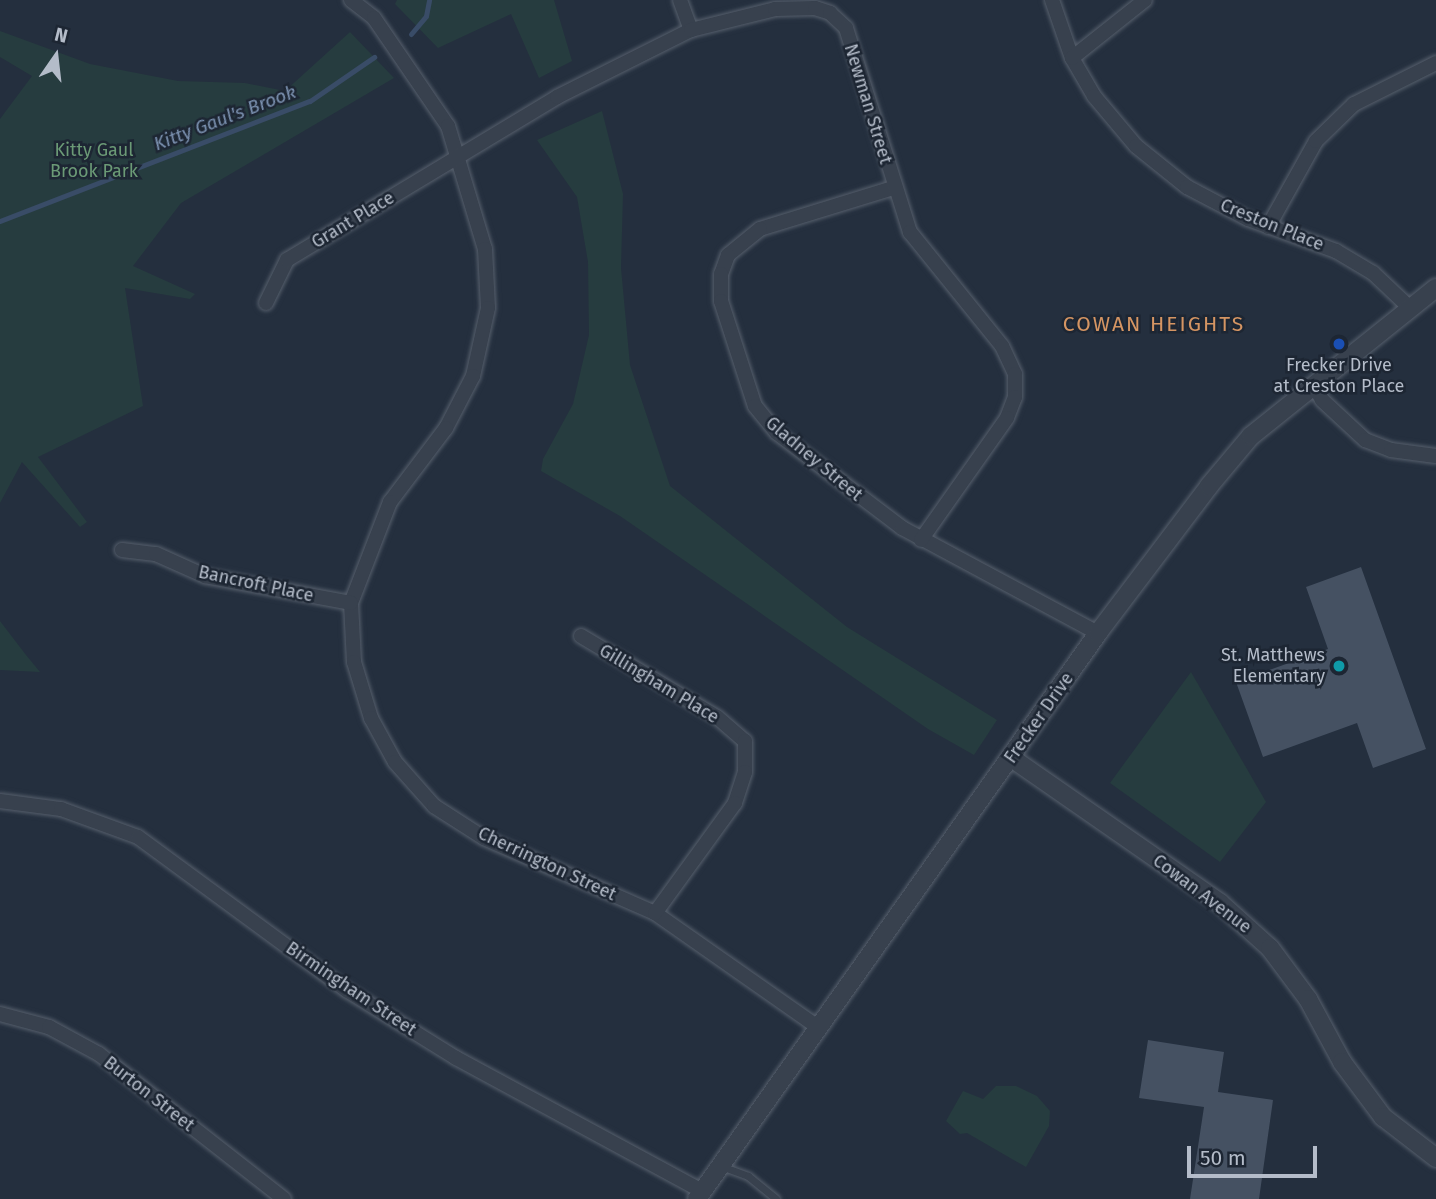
<!DOCTYPE html>
<html>
<head>
<meta charset="utf-8">
<style>
	body { margin:0 }
	#map { position:relative; width:1436px; height:1199px; overflow:hidden; background:#242f3e; font-family:"Fira Sans",sans-serif }
	div>[style] { position:absolute }
	.green>* { inset:0; background:#263c3f }
	.stream>* { height:5px; margin:-2.5px; padding:0 2.5px; transform-origin:2.5px; border-radius:2.5px; background:#394c67 }
	.building>* { inset:0; background:#455162 }
	.roads { filter:drop-shadow(0 0 2px #565f6c) drop-shadow(0 0 2px #565f6c) }
	.service>* { height:7px; margin:-3.5px; padding:0 3.5px; transform-origin:3.5px; border-radius:3.5px; background:#38414e }
	.minor>* { height:14px; margin:-7px; padding:0 7px; transform-origin:7px; border-radius:7px; background:#38414e }
	.tertiary>* { height:18px; margin:-9px; padding:0 9px; transform-origin:9px; border-radius:9px; background:#38414e }
	.dots>* { width:19px; height:19px; translate:-50% -50%; box-sizing:border-box; border:4px solid #1d2633; border-radius:50% }
	span { translate:-50% -50%; white-space:nowrap; text-align:center; line-height:1.15; -webkit-text-stroke:5px #1d2633; paint-order:stroke }
	.street-label { font-size:18px; color:#b4bcc9 }
	.park-label { font-size:18px; color:#6b9a76 }
	.poi-label { font-size:18px; color:#b4bcc9 }
	.right { translate:-100% -50%; text-align:right }
	.water-label { font-size:19px; color:#7c92b1; font-style:italic }
	.quarter-label { font-size:21px; color:#d59563; letter-spacing:2px }
	.north { position:absolute; left:21px; top:21px; width:70px; height:70px; -webkit-text-stroke:5px #1d2633; paint-order:stroke; rotate:14deg; font-size:19px; font-weight:700; line-height:28px; text-align:center; color:#b4bcc9 }
	.north::after { content:''; display:block; margin:auto; width:24px; height:32px; background:#b4bcc9; clip-path:polygon(50% 0,100% 100%,50% 72%,0 100%) }
	.scale { position:absolute; left:1187px; top:1146px; width:130px; height:32px; box-sizing:border-box; border:4px solid #b4bcc9; border-top:0; padding-left:9px; font-size:21px; line-height:24px; white-space:nowrap; color:#b4bcc9; -webkit-text-stroke:5px #1d2633; paint-order:stroke }
</style>
</head>
<body>
<div id="map">
	<div class="green">
		<div style="clip-path:polygon(397px 0,554px 0,572px 61px,539px 78px,511px 14px,438px 48px,395px 4px)"></div>
		<div style="clip-path:polygon(0 31px,90px 64px,178px 81px,245px 83px,285px 91px,350px 32px,394px 78px,181px 203px,133px 266px,195px 294px,190px 299px,125px 288px,143px 406px,38px 457px,87px 522px,80px 527px,22px 462px,0 503px,0 119px,32px 76px,0 57px)"></div>
		<div style="clip-path:polygon(602px 111px,623px 194px,621px 268px,630px 365px,670px 486px,847px 627px,997px 720px,974px 755px,928px 729px,620px 516px,541px 471px,543px 459px,573px 404px,589px 335px,588px 262px,577px 197px,537px 140px)"></div>
		<div style="clip-path:polygon(0 621px,26px 655px,40px 672px,0 670px)"></div>
		<div style="clip-path:polygon(1191px 672px,1266px 802px,1220px 862px,1110px 783px)"></div>
		<div style="clip-path:polygon(996px 1086px,1016px 1086px,1037px 1096px,1050px 1111px,1049px 1126px,1026px 1167px,967px 1133px,960px 1134px,946px 1121px,963px 1091px,983px 1099px)"></div>
	</div>
	<div class="stream">
		<div style="left:411px;top:34px;width:23px;rotate:-50deg"></div>
		<div style="left:426px;top:16px;width:16px;rotate:-79deg"></div>
		<div style="left:0;top:221px;width:332px;rotate:-21.2deg"></div>
		<div style="left:310px;top:101px;width:78px;rotate:-34.5deg"></div>
	</div>
	<div class="building">
		<div style="clip-path:polygon(1361px 567px,1426px 749px,1373px 768px,1357px 723px,1263px 757px,1236px 682px,1328px 649px,1306px 587px)"></div>
		<div style="clip-path:polygon(1148px 1040px,1224px 1052px,1218px 1092px,1273px 1100px,1259px 1199px,1190px 1199px,1204px 1107px,1139px 1098px)"></div>
	</div>
	<div class="roads">
		<div class="service">
			<div style="left:721px;top:1166px;width:29px;rotate:20deg"></div>
			<div style="left:748px;top:1176px;width:36px;rotate:39deg"></div>
		</div>
		<div class="minor">
			<div style="left:351px;top:0;width:29px;rotate:38deg"></div>
			<div style="left:374px;top:18px;width:131px;rotate:55.6deg"></div>
			<div style="left:448px;top:126px;width:128px;rotate:73.3deg"></div>
			<div style="left:485px;top:249px;width:59px;rotate:87.1deg"></div>
			<div style="left:488px;top:308px;width:70px;rotate:102.4deg"></div>
			<div style="left:473px;top:376px;width:59px;rotate:117.4deg"></div>
			<div style="left:446px;top:428px;width:93px;rotate:127.1deg"></div>
			<div style="left:390px;top:502px;width:108px;rotate:111.1deg"></div>
			<div style="left:351px;top:603px;width:59px;rotate:87.1deg"></div>
			<div style="left:354px;top:662px;width:59px;rotate:73.1deg"></div>
			<div style="left:371px;top:718px;width:50px;rotate:61.4deg"></div>
			<div style="left:395px;top:762px;width:59px;rotate:48.4deg"></div>
			<div style="left:434px;top:806px;width:59px;rotate:32.6deg"></div>
			<div style="left:484px;top:838px;width:187px;rotate:23.7deg"></div>
			<div style="left:655px;top:913px;width:199px;rotate:35deg"></div>
			<div style="left:680px;top:0;width:32px;rotate:70deg"></div>
			<div style="left:1052px;top:0;width:61px;rotate:71deg"></div>
			<div style="left:1072px;top:58px;width:44px;rotate:59.9deg"></div>
			<div style="left:1094px;top:96px;width:65px;rotate:50deg"></div>
			<div style="left:1136px;top:146px;width:65px;rotate:38.8deg"></div>
			<div style="left:1187px;top:187px;width:69px;rotate:27.7deg"></div>
			<div style="left:1248px;top:219px;width:94px;rotate:20deg"></div>
			<div style="left:1336px;top:251px;width:43px;rotate:30.7deg"></div>
			<div style="left:1373px;top:273px;width:50px;rotate:43.4deg"></div>
			<div style="left:1072px;top:58px;width:93px;rotate:-38.5deg"></div>
			<div style="left:893px;top:188px;width:139px;rotate:162.9deg"></div>
			<div style="left:760px;top:229px;width:41px;rotate:140.9deg"></div>
			<div style="left:728px;top:255px;width:20px;rotate:110deg"></div>
			<div style="left:721px;top:274px;width:27px;rotate:90deg"></div>
			<div style="left:721px;top:301px;width:110px;rotate:72.1deg"></div>
			<div style="left:755px;top:406px;width:35px;rotate:51deg"></div>
			<div style="left:777px;top:433px;width:157px;rotate:37.2deg"></div>
			<div style="left:902px;top:528px;width:222px;rotate:28.2deg"></div>
			<div style="left:1268px;top:227px;width:98px;rotate:-60.8deg"></div>
			<div style="left:1316px;top:141px;width:53px;rotate:-44.2deg"></div>
			<div style="left:1354px;top:104px;width:92px;rotate:-26.6deg"></div>
			<div style="left:266px;top:303px;width:48px;rotate:-64deg"></div>
			<div style="left:287px;top:260px;width:315px;rotate:-31.1deg"></div>
			<div style="left:557px;top:97px;width:150px;rotate:-26.6deg"></div>
			<div style="left:691px;top:30px;width:87px;rotate:-14deg"></div>
			<div style="left:775px;top:9px;width:40px;rotate:-1.4deg"></div>
			<div style="left:815px;top:8px;width:16px;rotate:18deg"></div>
			<div style="left:830px;top:13px;width:22px;rotate:43deg"></div>
			<div style="left:846px;top:28px;width:214px;rotate:72.6deg"></div>
			<div style="left:910px;top:232px;width:146px;rotate:51.1deg"></div>
			<div style="left:1002px;top:346px;width:31px;rotate:65deg"></div>
			<div style="left:1015px;top:374px;width:23px;rotate:90deg"></div>
			<div style="left:1015px;top:397px;width:22px;rotate:111deg"></div>
			<div style="left:1007px;top:418px;width:149px;rotate:125.2deg"></div>
			<div style="left:1314px;top:386px;width:16px;rotate:60deg"></div>
			<div style="left:1322px;top:400px;width:59px;rotate:42.9deg"></div>
			<div style="left:1365px;top:440px;width:28px;rotate:21deg"></div>
			<div style="left:1391px;top:450px;width:45px;rotate:7.6deg"></div>
			<div style="left:122px;top:550px;width:34px;rotate:7deg"></div>
			<div style="left:156px;top:554px;width:54px;rotate:24.2deg"></div>
			<div style="left:205px;top:576px;width:148px;rotate:10.5deg"></div>
			<div style="left:581px;top:636px;width:158px;rotate:30.8deg"></div>
			<div style="left:717px;top:717px;width:37px;rotate:41deg"></div>
			<div style="left:745px;top:741px;width:31px;rotate:90deg"></div>
			<div style="left:745px;top:772px;width:33px;rotate:108deg"></div>
			<div style="left:735px;top:803px;width:136px;rotate:126deg"></div>
			<div style="left:0;top:801px;width:62px;rotate:7.5deg"></div>
			<div style="left:61px;top:809px;width:82px;rotate:20deg"></div>
			<div style="left:138px;top:837px;width:260px;rotate:36.3deg"></div>
			<div style="left:348px;top:991px;width:127px;rotate:31.8deg"></div>
			<div style="left:456px;top:1058px;width:280px;rotate:28.4deg"></div>
			<div style="left:0;top:1014px;width:51px;rotate:14.9deg"></div>
			<div style="left:49px;top:1027px;width:57px;rotate:28.4deg"></div>
			<div style="left:99px;top:1054px;width:235px;rotate:38.1deg"></div>
		</div>
		<div class="tertiary">
			<div style="left:1013px;top:759px;width:252px;rotate:34.8deg"></div>
			<div style="left:1220px;top:903px;width:67px;rotate:42deg"></div>
			<div style="left:1270px;top:948px;width:64px;rotate:53.3deg"></div>
			<div style="left:1308px;top:999px;width:72px;rotate:61.6deg"></div>
			<div style="left:1342px;top:1062px;width:69px;rotate:53.3deg"></div>
			<div style="left:1383px;top:1117px;width:67px;rotate:37.7deg"></div>
			<div style="left:697px;top:1199px;width:694px;rotate:-54.68deg"></div>
			<div style="left:1098px;top:633px;width:184px;rotate:-52.9deg"></div>
			<div style="left:1209px;top:486px;width:65px;rotate:-50deg"></div>
			<div style="left:1251px;top:436px;width:237px;rotate:-38.7deg"></div>
		</div>
	</div>
	<div class="dots">
		<div style="left:1339px;top:344px;background:#1a4fb4"></div>
		<div style="left:1339px;top:666px;background:#0f9aa8"></div>
	</div>
	<div class="street-label">
		<span style="left:868px;top:104px;rotate:73deg">Newman Street</span>
		<span style="left:353px;top:220px;rotate:-31deg">Grant Place</span>
		<span style="left:1272px;top:225px;rotate:22deg">Creston Place</span>
		<span style="left:814px;top:459px;rotate:40deg">Gladney Street</span>
		<span style="left:256px;top:584px;rotate:12deg">Bancroft Place</span>
		<span style="left:659px;top:684px;rotate:31deg">Gillingham Place</span>
		<span style="left:1039px;top:718px;rotate:-55deg">Frecker Drive</span>
		<span style="left:547px;top:864px;rotate:25deg">Cherrington Street</span>
		<span style="left:1202px;top:894px;rotate:37deg">Cowan Avenue</span>
		<span style="left:351px;top:989px;rotate:34deg">Birmingham Street</span>
		<span style="left:149px;top:1094px;rotate:38deg">Burton Street</span>
	</div>
	<div class="park-label">
		<span style="left:94px;top:161px">Kitty Gaul<br>Brook Park</span>
	</div>
	<div class="poi-label">
		<span style="left:1339px;top:376px">Frecker Drive<br>at Creston Place</span>
		<span class="right" style="left:1325px;top:666px">St. Matthews<br>Elementary</span>
	</div>
	<div class="water-label">
		<span style="left:225px;top:118px;rotate:-21deg">Kitty Gaul's Brook</span>
	</div>
	<div class="quarter-label">
		<span style="left:1154px;top:324px">COWAN HEIGHTS</span>
	</div>
	<div class="north">N</div>
	<div class="scale">50 m</div>
</div>
</body>
</html>
